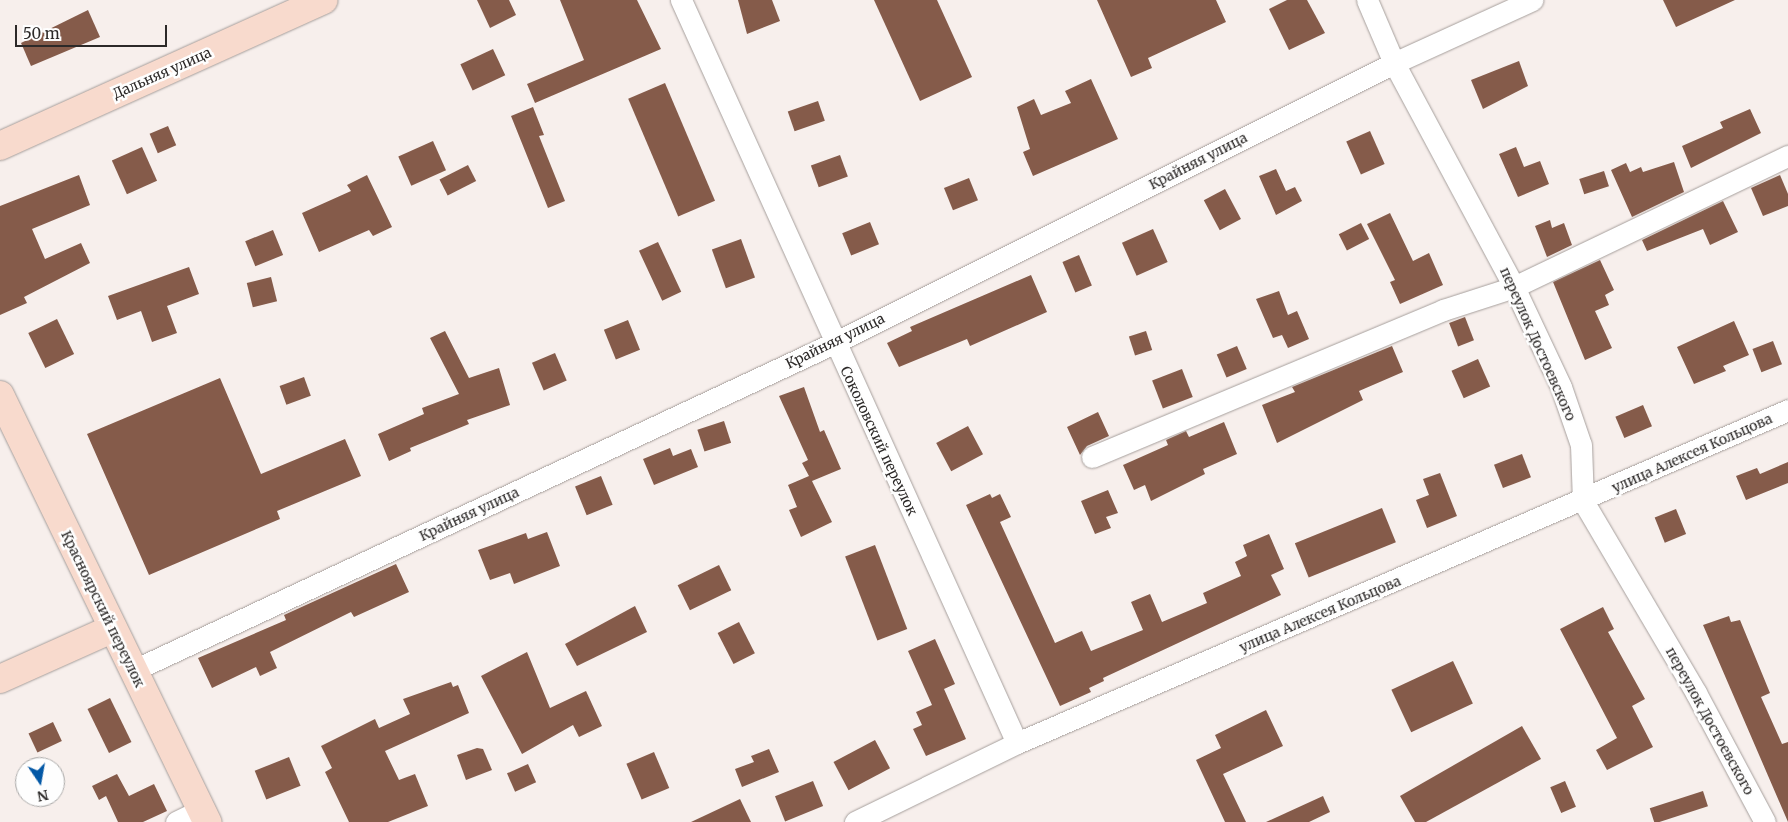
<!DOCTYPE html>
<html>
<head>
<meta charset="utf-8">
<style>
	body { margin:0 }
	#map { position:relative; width:1788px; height:822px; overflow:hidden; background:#f7efec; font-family:Merriweather,serif }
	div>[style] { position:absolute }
	.building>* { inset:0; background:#855b4a; transform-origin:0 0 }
	.roads { filter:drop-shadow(0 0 1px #a69f9c) drop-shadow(0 0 1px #a69f9c) }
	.minor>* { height:21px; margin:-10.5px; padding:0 10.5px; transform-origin:10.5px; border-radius:10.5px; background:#fff }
	.secondary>* { height:28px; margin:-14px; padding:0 14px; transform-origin:14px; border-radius:14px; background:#f8dacd }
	span { translate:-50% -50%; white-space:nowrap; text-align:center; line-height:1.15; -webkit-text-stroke:5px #fefefe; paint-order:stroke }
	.street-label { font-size:14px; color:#2c2928 }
	.north { position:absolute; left:15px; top:757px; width:50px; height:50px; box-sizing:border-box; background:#fefefe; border:1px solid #aaa9a8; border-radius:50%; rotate:168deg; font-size:14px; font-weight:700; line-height:20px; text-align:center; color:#2c2928 }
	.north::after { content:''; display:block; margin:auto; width:18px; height:22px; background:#0358a6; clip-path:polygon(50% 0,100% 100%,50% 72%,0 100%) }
	.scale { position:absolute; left:15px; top:25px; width:152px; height:22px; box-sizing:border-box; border:2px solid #2c2928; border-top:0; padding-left:6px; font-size:15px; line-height:18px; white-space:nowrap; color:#2c2928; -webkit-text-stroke:4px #fefefe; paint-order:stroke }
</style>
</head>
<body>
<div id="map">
	<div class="building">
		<div style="clip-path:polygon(477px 0,509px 0,516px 15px,490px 28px)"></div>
		<div style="clip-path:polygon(560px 0,637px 0,661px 49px,535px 103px,527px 84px,584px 60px)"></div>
		<div style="clip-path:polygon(738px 0,772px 0,780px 21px,747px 34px)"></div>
		<div style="clip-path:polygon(874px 0,937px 0,972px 77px,920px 101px)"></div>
		<div style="clip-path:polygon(1097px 0,1216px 0,1226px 22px,1148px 58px,1152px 68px,1131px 77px)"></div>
		<div style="clip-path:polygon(1287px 0,1307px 0,1325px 33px,1289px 50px,1269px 9px)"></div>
		<div style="clip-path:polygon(1663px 0,1735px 0,1676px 27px)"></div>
		<div style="clip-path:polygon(88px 10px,100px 37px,31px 66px,21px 43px)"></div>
		<div style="left:493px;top:49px;width:29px;height:36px;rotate:65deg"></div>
		<div style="clip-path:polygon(1519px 61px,1528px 86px,1483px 109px,1471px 80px)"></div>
		<div style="clip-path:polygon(1091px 79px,1118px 139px,1033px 176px,1023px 152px,1030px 149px,1017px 107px,1034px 99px,1041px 115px,1071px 103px,1065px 91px)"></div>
		<div style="left:665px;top:83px;width:128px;height:40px;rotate:67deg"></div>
		<div style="left:818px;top:101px;width:21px;height:32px;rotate:71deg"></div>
		<div style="clip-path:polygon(533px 107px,544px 135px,539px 136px,565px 201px,548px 208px,511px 116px)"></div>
		<div style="clip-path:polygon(1750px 109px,1761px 133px,1691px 168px,1682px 146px,1723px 128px,1720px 122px)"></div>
		<div style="left:168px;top:126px;width:21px;height:20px;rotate:67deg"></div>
		<div style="left:1370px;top:131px;width:36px;height:26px;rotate:66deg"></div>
		<div style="left:433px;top:141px;width:32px;height:38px;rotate:66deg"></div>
		<div style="left:142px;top:147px;width:37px;height:33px;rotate:66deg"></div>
		<div style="clip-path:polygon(1516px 147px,1524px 167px,1540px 161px,1549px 184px,1518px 197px,1499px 154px)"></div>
		<div style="left:840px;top:155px;width:23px;height:31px;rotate:70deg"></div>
		<div style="clip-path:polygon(1674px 162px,1684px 192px,1632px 217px,1611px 170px,1626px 163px,1630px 172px,1641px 167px,1643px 172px)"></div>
		<div style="left:468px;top:165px;width:18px;height:32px;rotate:63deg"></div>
		<div style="clip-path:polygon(1276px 169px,1286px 191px,1295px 187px,1302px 201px,1276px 215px,1259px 176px)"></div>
		<div style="left:1604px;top:171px;width:16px;height:26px;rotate:72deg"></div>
		<div style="clip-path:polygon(79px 175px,90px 205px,32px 229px,45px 259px,81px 243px,90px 263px,24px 297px,27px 303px,0 315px,0 206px)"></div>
		<div style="clip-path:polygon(367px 175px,392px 227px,373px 236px,369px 230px,319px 252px,302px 213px,351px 191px,347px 185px)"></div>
		<div style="clip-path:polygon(1780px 175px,1788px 194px,1788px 206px,1763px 216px,1751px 188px)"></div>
		<div style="left:969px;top:178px;width:24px;height:27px;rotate:68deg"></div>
		<div style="left:1225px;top:189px;width:34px;height:24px;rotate:62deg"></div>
		<div style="clip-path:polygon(1723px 201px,1738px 232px,1710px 245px,1703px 229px,1647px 251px,1642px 240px)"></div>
		<div style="clip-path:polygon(1390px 213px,1413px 261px,1429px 253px,1443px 285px,1400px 304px,1390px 282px,1395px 280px,1367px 224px)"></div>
		<div style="clip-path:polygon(1550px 220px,1552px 228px,1564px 223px,1572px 245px,1547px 257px,1535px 226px)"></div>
		<div style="left:870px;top:222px;width:24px;height:30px;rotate:68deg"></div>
		<div style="left:1361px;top:223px;width:18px;height:25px;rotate:63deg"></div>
		<div style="left:1153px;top:229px;width:36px;height:34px;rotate:66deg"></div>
		<div style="left:273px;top:230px;width:27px;height:30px;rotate:68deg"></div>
		<div style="left:741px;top:239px;width:41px;height:31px;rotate:70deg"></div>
		<div style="left:658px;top:242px;width:55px;height:21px;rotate:65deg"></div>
		<div style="left:1079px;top:255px;width:33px;height:18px;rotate:67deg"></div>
		<div style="clip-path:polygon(1600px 260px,1614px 290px,1605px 295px,1609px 305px,1595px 311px,1612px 348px,1585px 360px,1553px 282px)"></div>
		<div style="clip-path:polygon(189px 267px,199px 294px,167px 306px,177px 333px,152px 342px,141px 311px,117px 320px,108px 296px)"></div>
		<div style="clip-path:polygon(1031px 275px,1047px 312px,970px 346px,967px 339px,899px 367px,887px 343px,912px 331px,910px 327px)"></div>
		<div style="left:271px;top:277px;width:25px;height:25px;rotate:76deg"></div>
		<div style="clip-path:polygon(1279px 291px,1288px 315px,1297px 311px,1309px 339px,1288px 348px,1282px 335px,1273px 338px,1256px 299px)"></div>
		<div style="left:1465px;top:317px;width:25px;height:17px;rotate:69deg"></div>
		<div style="left:57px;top:319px;width:39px;height:32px;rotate:64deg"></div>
		<div style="left:628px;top:320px;width:32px;height:26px;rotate:68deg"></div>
		<div style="clip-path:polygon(1734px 321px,1749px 355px,1723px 366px,1726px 371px,1694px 384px,1677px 347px)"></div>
		<div style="clip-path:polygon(445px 331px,469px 378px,499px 368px,510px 405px,467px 420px,469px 424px,410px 448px,411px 451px,389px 461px,378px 434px,424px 414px,422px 408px,459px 394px,430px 338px)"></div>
		<div style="left:1146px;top:331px;width:20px;height:18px;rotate:72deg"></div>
		<div style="left:1773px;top:341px;width:25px;height:22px;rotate:69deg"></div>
		<div style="left:1237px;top:346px;width:25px;height:22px;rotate:67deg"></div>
		<div style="clip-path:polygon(1392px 346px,1403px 372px,1359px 391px,1363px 400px,1277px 443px,1262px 405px,1295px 392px,1292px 387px)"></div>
		<div style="left:555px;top:353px;width:30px;height:25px;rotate:67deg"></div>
		<div style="left:1478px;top:359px;width:30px;height:29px;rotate:66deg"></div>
		<div style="left:1182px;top:369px;width:30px;height:32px;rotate:69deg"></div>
		<div style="left:304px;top:377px;width:20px;height:26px;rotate:70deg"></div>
		<div style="clip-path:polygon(220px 378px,261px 474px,345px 439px,361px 476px,277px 511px,280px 519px,149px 575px,87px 434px)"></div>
		<div style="clip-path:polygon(804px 387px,820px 432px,824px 430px,841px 469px,812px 481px,832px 522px,801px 537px,789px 510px,797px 507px,788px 485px,809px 476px,802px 463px,808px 460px,779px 396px)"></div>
		<div style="left:1643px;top:405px;width:23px;height:30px;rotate:67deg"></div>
		<div style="clip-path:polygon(1098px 412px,1109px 436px,1087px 446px,1080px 455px,1067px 427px)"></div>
		<div style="left:724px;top:421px;width:23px;height:28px;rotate:72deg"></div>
		<div style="clip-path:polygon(1224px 422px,1237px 454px,1203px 469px,1205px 474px,1151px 501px,1145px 485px,1134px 490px,1123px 465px,1168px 445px,1166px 440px,1186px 431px,1189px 437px)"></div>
		<div style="left:968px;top:426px;width:32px;height:36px;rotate:62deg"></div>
		<div style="clip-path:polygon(670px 448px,673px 456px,691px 449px,698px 467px,654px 485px,643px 459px)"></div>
		<div style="left:1522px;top:454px;width:25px;height:30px;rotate:69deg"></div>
		<div style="clip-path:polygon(1788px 462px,1788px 483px,1746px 500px,1736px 476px,1757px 468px,1760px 474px)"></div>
		<div style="clip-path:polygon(1440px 473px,1457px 516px,1427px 528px,1416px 500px,1429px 495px,1423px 479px)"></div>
		<div style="left:601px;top:476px;width:31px;height:28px;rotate:68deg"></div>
		<div style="clip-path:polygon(1108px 490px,1118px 513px,1106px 517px,1111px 528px,1095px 534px,1081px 501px)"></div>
		<div style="clip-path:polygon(990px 494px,992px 498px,1000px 494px,1011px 517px,1000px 522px,1055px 643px,1082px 631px,1091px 651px,1143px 630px,1131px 602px,1150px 594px,1162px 622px,1207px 603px,1203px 593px,1241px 576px,1235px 562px,1247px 556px,1243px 545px,1269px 534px,1284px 569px,1271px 575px,1281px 595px,1103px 678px,1104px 681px,1089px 688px,1091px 692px,1060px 706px,966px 505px)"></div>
		<div style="left:1382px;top:508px;width:37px;height:94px;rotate:68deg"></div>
		<div style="left:1676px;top:509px;width:27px;height:23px;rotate:68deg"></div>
		<div style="clip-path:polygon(547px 532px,560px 566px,514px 584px,510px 573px,490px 580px,478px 550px,526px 533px,528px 539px)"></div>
		<div style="left:875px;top:545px;width:90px;height:32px;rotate:69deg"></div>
		<div style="clip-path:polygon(396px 564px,409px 592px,354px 617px,351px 612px,270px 652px,277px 668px,260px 676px,256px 667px,212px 688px,198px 658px,286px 620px,284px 615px)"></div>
		<div style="left:719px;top:565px;width:28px;height:46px;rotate:64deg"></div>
		<div style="clip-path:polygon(635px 606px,647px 632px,577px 666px,565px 644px)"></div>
		<div style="clip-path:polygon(1603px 607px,1614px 629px,1608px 632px,1645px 699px,1632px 706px,1653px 747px,1607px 770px,1596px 750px,1617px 738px,1560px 629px)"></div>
		<div style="clip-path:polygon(1729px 616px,1731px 622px,1740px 620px,1770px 693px,1761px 697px,1782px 744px,1788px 742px,1788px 822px,1703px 625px)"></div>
		<div style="left:739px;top:622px;width:35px;height:24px;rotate:63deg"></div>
		<div style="clip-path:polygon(935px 639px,955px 684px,944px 689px,966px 739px,926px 756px,913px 729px,922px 725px,916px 712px,932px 705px,908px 651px)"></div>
		<div style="clip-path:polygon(527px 652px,550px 708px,586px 691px,602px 726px,579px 737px,573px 725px,522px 754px,481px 676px)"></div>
		<div style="left:1453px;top:661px;width:47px;height:68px;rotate:65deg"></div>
		<div style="clip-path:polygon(451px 682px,453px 687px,458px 685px,469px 713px,385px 751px,399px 780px,415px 774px,428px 806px,388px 822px,349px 822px,325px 772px,332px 768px,321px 746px,375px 719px,379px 728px,410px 714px,403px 699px)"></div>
		<div style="left:110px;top:698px;width:49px;height:25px;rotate:64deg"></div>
		<div style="clip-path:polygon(1266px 710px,1283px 746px,1223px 774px,1246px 822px,1225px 822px,1196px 760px,1221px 748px,1215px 735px)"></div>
		<div style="left:53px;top:722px;width:21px;height:27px;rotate:65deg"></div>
		<div style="clip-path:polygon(1522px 726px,1541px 759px,1426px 822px,1415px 822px,1400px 796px)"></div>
		<div style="left:875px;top:740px;width:32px;height:47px;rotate:62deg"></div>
		<div style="clip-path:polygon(477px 748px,483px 749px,492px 770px,466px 780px,457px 755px)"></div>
		<div style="clip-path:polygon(769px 749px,779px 772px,742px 787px,735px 769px,754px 762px,751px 756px)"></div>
		<div style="left:654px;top:752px;width:39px;height:30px;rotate:67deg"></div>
		<div style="left:289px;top:757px;width:31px;height:37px;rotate:68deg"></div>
		<div style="left:528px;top:764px;width:20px;height:23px;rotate:66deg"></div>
		<div style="clip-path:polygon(117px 774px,129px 796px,154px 784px,167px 811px,143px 822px,118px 822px,106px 796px,99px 800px,92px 786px)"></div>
		<div style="left:813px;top:781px;width:27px;height:41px;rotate:68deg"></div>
		<div style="left:1565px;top:781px;width:28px;height:16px;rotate:67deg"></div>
		<div style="left:1703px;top:791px;width:16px;height:56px;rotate:72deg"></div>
		<div style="clip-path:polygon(1323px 796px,1330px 812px,1309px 822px,1266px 822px)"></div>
		<div style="clip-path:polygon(740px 799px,751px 822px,691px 822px)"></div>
	</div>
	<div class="roads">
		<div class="minor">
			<div style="left:681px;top:0;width:815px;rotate:65.67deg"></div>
			<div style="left:1367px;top:0;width:69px;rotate:66.8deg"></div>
			<div style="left:1394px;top:63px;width:254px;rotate:61.8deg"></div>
			<div style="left:1514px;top:287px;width:110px;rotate:64.8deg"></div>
			<div style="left:1561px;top:387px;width:61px;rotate:71deg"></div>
			<div style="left:1581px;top:445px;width:56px;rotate:88deg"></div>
			<div style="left:1583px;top:501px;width:223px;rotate:59.5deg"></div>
			<div style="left:1696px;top:693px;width:146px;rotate:61.9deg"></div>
			<div style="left:1092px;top:457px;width:381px;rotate:-22.7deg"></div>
			<div style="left:1443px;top:310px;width:75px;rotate:-17.9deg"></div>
			<div style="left:1514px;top:287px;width:304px;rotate:-25.6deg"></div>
			<div style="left:132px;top:671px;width:775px;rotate:-25.04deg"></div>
			<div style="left:834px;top:343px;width:626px;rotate:-26.57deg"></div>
			<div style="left:1394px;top:63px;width:152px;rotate:-24.5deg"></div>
			<div style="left:176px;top:822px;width:28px;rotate:-26deg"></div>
			<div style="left:855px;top:822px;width:180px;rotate:-26deg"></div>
			<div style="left:1017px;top:743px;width:840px;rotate:-23.36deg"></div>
		</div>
		<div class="secondary">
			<div style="left:0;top:146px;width:355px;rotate:-24.3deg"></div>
			<div style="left:0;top:395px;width:475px;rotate:64.1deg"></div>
			<div style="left:0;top:679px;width:123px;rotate:-24.1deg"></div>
		</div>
	</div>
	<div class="street-label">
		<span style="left:162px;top:73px;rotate:-24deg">Дальняя улица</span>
		<span style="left:1198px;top:161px;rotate:-27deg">Крайняя улица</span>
		<span style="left:835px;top:341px;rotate:-26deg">Крайняя улица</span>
		<span style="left:1538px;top:344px;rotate:66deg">переулок Достоевского</span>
		<span style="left:879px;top:441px;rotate:65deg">Соколовский переулок</span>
		<span style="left:1692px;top:453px;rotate:-24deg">улица Алексея Кольцова</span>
		<span style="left:469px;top:514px;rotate:-25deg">Крайняя улица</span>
		<span style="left:103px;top:609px;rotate:64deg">Красноярский переулок</span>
		<span style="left:1320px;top:614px;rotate:-23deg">улица Алексея Кольцова</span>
		<span style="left:1710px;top:721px;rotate:61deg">переулок Достоевского</span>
	</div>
	<div class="north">N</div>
	<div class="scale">50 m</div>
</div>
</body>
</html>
